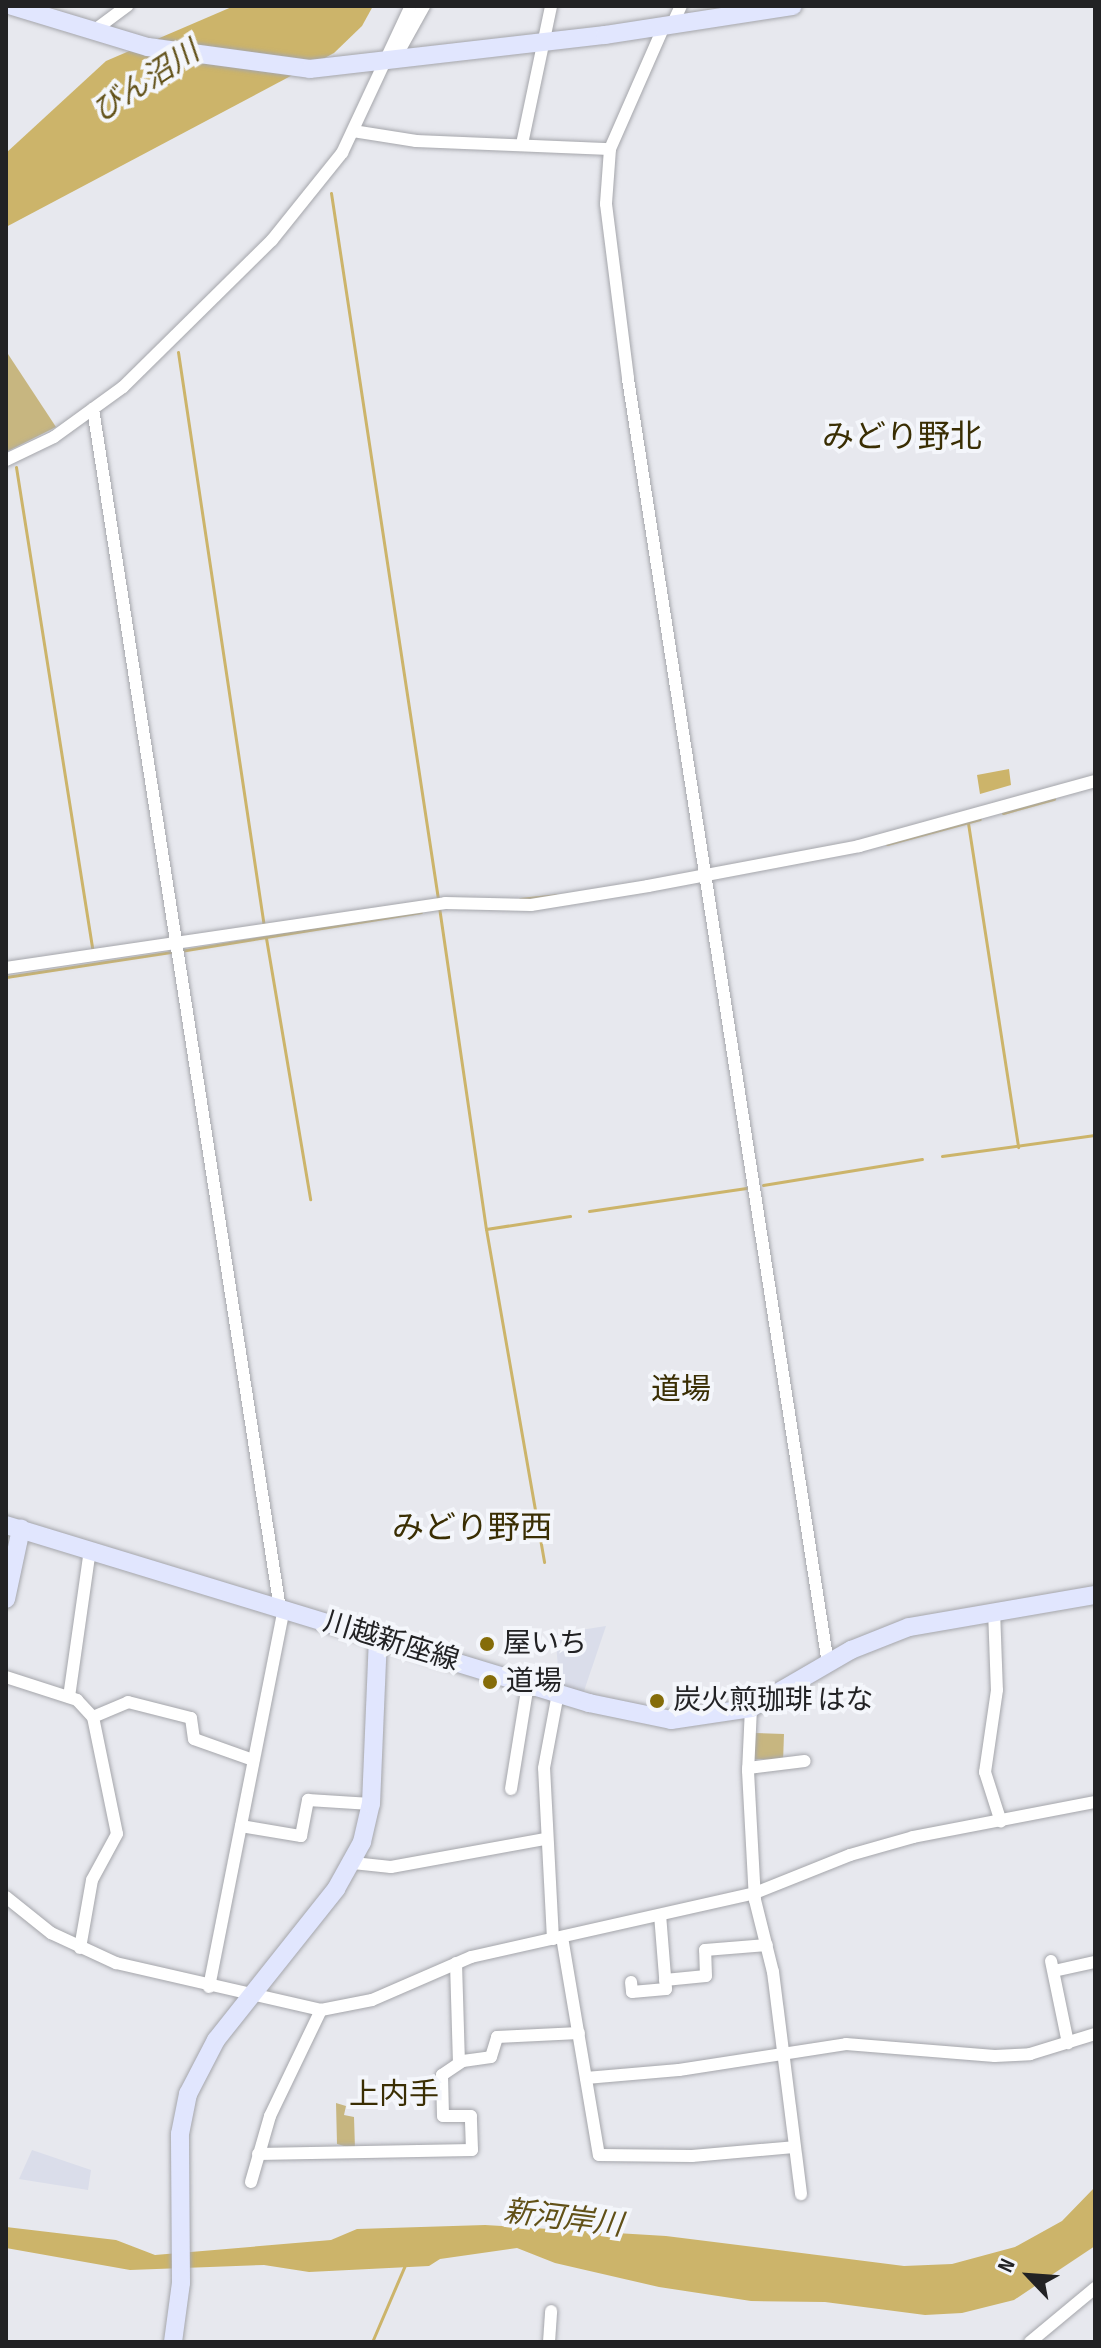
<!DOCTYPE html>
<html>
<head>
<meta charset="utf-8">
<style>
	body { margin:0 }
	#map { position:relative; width:1101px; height:2348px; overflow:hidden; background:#e7e8ee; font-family:"Sofia Sans Condensed","Noto Sans JP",sans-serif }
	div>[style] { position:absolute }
	.built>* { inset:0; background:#daddea }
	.green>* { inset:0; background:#c7b680; transform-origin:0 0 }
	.water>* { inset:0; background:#ccb46a }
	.stream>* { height:3px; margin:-1.5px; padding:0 1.5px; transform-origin:1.5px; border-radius:1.5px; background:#ccb46a }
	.roads { filter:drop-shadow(0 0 2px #a5a6ab) drop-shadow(0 0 2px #a5a6ab) }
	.street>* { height:12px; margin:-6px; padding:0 6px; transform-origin:6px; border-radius:6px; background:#fff }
	.secondary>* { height:18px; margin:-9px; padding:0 9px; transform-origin:9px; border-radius:9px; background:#e1e6fe }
	.dots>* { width:22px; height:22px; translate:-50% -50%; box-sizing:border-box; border:4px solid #f4f6fb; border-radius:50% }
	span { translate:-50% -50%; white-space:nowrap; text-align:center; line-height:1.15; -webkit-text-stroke:8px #f4f6fb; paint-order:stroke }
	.street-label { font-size:28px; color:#222224 }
	.poi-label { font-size:28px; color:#222224 }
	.left { translate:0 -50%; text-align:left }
	.water-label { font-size:30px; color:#615017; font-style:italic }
	.neighbourhood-label { font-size:30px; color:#3a2e03 }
	.quarter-label { font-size:32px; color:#3a2e03 }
	.frame { position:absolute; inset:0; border:8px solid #222224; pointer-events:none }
	.north { position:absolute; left:989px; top:2236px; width:80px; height:80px; -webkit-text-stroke:6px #f4f6fb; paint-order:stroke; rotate:295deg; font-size:22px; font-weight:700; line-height:32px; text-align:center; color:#222224 }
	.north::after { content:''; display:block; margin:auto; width:28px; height:36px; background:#222224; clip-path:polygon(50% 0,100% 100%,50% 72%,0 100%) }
</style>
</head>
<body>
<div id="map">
	<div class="built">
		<div style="clip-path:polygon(606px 1626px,583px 1694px,560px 1688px,555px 1634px)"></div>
		<div style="clip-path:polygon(32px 2150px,91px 2170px,88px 2190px,19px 2179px)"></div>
	</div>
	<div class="green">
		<div style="clip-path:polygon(6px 351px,56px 427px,6px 452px)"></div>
		<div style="left:754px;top:1733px;width:30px;height:26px;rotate:2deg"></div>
		<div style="clip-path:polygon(336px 2103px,346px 2106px,344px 2115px,354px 2117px,355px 2149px,337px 2144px)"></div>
	</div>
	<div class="water">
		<div style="clip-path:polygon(234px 6px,373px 6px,362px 26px,334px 53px,6px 227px,6px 153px,106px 61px)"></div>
		<div style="clip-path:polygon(1009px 769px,1011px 785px,980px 794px,977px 775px)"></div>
		<div style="clip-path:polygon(1095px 2187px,1095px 2246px,1014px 2300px,962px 2313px,925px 2315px,825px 2302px,751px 2301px,659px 2287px,555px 2263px,517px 2248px,440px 2259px,429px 2266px,309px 2272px,264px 2265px,130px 2270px,6px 2248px,6px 2227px,116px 2240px,155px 2255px,331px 2240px,357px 2229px,485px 2225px,666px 2236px,904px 2266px,952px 2264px,1015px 2247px,1062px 2221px)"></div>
	</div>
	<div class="stream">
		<div style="left:331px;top:193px;width:714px;rotate:81.38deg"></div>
		<div style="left:178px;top:352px;width:581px;rotate:81.49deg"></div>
		<div style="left:16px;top:467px;width:491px;rotate:81deg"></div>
		<div style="left:1003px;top:813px;width:53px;rotate:-15.4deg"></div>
		<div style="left:968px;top:823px;width:328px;rotate:81.2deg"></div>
		<div style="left:887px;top:844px;width:96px;rotate:-15deg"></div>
		<div style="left:520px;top:899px;width:36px;rotate:-6deg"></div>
		<div style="left:439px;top:907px;width:325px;rotate:81.7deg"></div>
		<div style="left:486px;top:1229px;width:338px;rotate:80.1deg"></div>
		<div style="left:266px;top:938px;width:265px;rotate:80.4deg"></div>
		<div style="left:180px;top:951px;width:244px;rotate:-9.2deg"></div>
		<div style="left:6px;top:977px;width:168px;rotate:-8.6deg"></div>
		<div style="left:942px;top:1156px;width:154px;rotate:-7.8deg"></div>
		<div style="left:763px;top:1185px;width:161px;rotate:-9.3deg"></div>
		<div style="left:589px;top:1211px;width:159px;rotate:-8.3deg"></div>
		<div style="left:486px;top:1229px;width:85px;rotate:-8.8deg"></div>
		<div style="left:372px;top:2342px;width:84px;rotate:-66.8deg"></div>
	</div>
	<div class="roads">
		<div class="street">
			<div style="left:672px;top:25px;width:21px;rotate:-65deg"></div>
			<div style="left:664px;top:26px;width:134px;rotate:113.7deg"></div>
			<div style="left:610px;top:149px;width:55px;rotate:94.2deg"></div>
			<div style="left:606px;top:204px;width:176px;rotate:82.8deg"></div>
			<div style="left:628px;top:379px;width:1299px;rotate:81.15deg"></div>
			<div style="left:92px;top:32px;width:44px;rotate:-36.6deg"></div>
			<div style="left:394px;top:60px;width:62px;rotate:-60.9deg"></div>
			<div style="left:353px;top:131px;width:64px;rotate:9deg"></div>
			<div style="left:416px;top:141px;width:194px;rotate:2.4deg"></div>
			<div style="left:522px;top:144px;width:141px;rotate:-78.1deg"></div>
			<div style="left:93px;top:409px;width:1213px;rotate:81.14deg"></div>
			<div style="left:6px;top:460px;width:53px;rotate:-25.6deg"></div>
			<div style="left:54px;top:437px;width:85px;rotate:-35.9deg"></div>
			<div style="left:123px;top:387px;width:209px;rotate:-44.6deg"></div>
			<div style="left:272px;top:240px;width:112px;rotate:-51.2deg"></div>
			<div style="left:342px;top:153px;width:162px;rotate:-64.9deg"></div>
			<div style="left:6px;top:968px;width:444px;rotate:-8.4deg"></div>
			<div style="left:445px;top:903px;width:86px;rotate:1.3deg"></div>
			<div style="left:531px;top:905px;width:119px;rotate:-9.2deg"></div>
			<div style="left:648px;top:886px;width:215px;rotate:-10.7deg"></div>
			<div style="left:859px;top:846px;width:245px;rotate:-15.4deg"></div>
			<div style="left:994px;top:1610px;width:80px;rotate:87.9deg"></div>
			<div style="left:997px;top:1690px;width:83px;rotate:98.3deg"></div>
			<div style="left:985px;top:1772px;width:52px;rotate:72.3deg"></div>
			<div style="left:6px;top:1677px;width:75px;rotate:17.9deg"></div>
			<div style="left:77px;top:1700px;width:23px;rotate:47deg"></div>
			<div style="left:93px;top:1717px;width:119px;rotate:78.4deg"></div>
			<div style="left:117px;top:1834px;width:52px;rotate:118.5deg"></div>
			<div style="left:92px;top:1880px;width:69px;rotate:100deg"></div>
			<div style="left:69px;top:1697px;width:148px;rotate:-81.9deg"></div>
			<div style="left:751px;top:1708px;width:63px;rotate:92.7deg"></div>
			<div style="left:748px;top:1771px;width:129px;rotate:86.9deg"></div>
			<div style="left:755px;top:1900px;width:74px;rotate:76deg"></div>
			<div style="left:773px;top:1972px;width:224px;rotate:82.8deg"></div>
			<div style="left:93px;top:1717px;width:38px;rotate:-23deg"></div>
			<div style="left:128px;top:1702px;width:65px;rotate:14.3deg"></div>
			<div style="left:191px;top:1718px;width:21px;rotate:82deg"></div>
			<div style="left:194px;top:1739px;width:63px;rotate:19.6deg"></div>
			<div style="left:748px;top:1768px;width:57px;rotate:-7deg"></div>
			<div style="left:511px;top:1789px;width:106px;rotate:-80.8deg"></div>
			<div style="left:241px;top:1826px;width:61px;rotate:9.5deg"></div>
			<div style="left:301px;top:1836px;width:37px;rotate:-79deg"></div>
			<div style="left:308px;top:1800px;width:63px;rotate:3.6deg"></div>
			<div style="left:353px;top:1863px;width:38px;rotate:6deg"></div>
			<div style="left:391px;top:1867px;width:157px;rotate:-10.3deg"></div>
			<div style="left:6px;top:1897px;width:58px;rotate:38.7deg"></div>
			<div style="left:51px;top:1933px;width:72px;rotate:24.8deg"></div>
			<div style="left:116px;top:1963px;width:210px;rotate:12.9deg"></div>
			<div style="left:321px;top:2010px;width:52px;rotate:-11.1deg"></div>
			<div style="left:372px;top:2000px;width:108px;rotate:-23.5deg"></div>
			<div style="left:471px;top:1957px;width:291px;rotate:-12.7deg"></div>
			<div style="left:755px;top:1893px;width:102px;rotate:-21.8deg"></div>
			<div style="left:850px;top:1855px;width:66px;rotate:-15.9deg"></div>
			<div style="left:913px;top:1837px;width:185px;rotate:-10.9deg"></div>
			<div style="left:562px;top:1937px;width:221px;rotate:80.4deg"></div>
			<div style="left:599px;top:2155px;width:93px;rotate:0.6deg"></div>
			<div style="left:692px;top:2156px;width:102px;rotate:-5deg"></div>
			<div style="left:553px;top:1939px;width:171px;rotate:-93deg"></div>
			<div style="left:544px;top:1768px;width:76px;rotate:-79.4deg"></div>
			<div style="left:1051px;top:1961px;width:84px;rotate:78.3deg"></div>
			<div style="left:456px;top:1963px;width:99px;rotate:88.3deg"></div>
			<div style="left:1054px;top:1971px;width:42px;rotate:-12.4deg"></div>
			<div style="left:665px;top:1980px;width:41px;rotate:-5.6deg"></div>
			<div style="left:706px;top:1976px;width:26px;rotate:-92deg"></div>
			<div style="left:705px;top:1950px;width:62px;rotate:-4.6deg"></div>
			<div style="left:631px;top:1982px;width:10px;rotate:84deg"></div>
			<div style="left:632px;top:1992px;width:34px;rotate:-5deg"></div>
			<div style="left:666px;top:1989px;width:74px;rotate:-94.6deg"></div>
			<div style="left:209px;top:1987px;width:385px;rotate:-78.8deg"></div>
			<div style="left:586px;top:2078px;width:93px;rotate:-4.9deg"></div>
			<div style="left:679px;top:2070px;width:169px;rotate:-8.8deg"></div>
			<div style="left:846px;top:2044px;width:149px;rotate:4.6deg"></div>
			<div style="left:995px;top:2056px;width:35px;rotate:-3deg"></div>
			<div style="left:1030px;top:2054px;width:68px;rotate:-17.1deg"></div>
			<div style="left:258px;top:2154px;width:214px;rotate:-1.1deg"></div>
			<div style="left:472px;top:2150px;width:34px;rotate:-92deg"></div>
			<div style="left:471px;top:2116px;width:28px;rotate:180deg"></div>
			<div style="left:443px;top:2116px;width:41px;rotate:-91.4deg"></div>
			<div style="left:442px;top:2075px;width:25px;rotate:-34deg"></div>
			<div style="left:463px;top:2061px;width:28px;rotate:-8deg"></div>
			<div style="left:491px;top:2057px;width:21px;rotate:-73deg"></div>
			<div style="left:497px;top:2037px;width:82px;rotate:-2.8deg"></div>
			<div style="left:251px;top:2182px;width:69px;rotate:-73.9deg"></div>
			<div style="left:270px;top:2116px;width:118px;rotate:-64.3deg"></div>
			<div style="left:549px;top:2342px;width:31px;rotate:-86deg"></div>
			<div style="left:1030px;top:2342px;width:85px;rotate:-39.7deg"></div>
		</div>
		<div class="secondary">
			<div style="left:12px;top:6px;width:142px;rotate:16.8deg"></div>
			<div style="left:148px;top:47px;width:163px;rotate:7.7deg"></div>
			<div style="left:310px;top:69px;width:297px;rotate:-6.6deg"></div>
			<div style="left:605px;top:35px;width:190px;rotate:-8.8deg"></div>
			<div style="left:6px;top:1525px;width:610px;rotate:16.98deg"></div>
			<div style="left:589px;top:1703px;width:84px;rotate:11.7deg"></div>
			<div style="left:671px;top:1720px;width:81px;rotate:-8.5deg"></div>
			<div style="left:751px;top:1708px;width:116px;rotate:-30.1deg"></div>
			<div style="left:851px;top:1650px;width:62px;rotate:-21.6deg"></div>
			<div style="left:909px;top:1627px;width:189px;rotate:-9.8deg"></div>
			<div style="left:6px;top:1599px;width:72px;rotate:-77.9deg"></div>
			<div style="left:173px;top:2342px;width:60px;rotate:-82.3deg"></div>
			<div style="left:181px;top:2283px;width:149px;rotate:-90.4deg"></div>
			<div style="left:180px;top:2134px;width:41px;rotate:-78.7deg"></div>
			<div style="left:188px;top:2094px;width:61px;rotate:-62.6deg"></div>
			<div style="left:216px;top:2040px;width:193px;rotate:-51.5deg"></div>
			<div style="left:336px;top:1889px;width:54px;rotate:-61deg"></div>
			<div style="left:362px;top:1842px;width:39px;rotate:-77deg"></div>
			<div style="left:371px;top:1804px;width:165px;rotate:-87.6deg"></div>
		</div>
	</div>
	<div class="dots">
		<div style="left:487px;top:1644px;background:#856c09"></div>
		<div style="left:490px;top:1682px;background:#856c09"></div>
		<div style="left:657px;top:1701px;background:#856c09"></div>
	</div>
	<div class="street-label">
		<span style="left:391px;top:1642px;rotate:17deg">川越新座線</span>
	</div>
	<div class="poi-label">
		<span class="left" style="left:503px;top:1644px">屋いち</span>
		<span class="left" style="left:506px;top:1682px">道場</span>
		<span class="left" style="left:673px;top:1701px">炭火煎珈琲 はな</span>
	</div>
	<div class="water-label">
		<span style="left:146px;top:82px;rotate:-33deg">びん沼川</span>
		<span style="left:563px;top:2219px;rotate:7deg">新河岸川</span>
	</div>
	<div class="neighbourhood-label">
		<span style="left:681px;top:1390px">道場</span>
		<span style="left:394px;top:2095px">上内手</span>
	</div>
	<div class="quarter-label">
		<span style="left:902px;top:438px">みどり野北</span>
		<span style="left:472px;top:1529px">みどり野西</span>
	</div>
	<div class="frame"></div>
	<div class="north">N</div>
</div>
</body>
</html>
